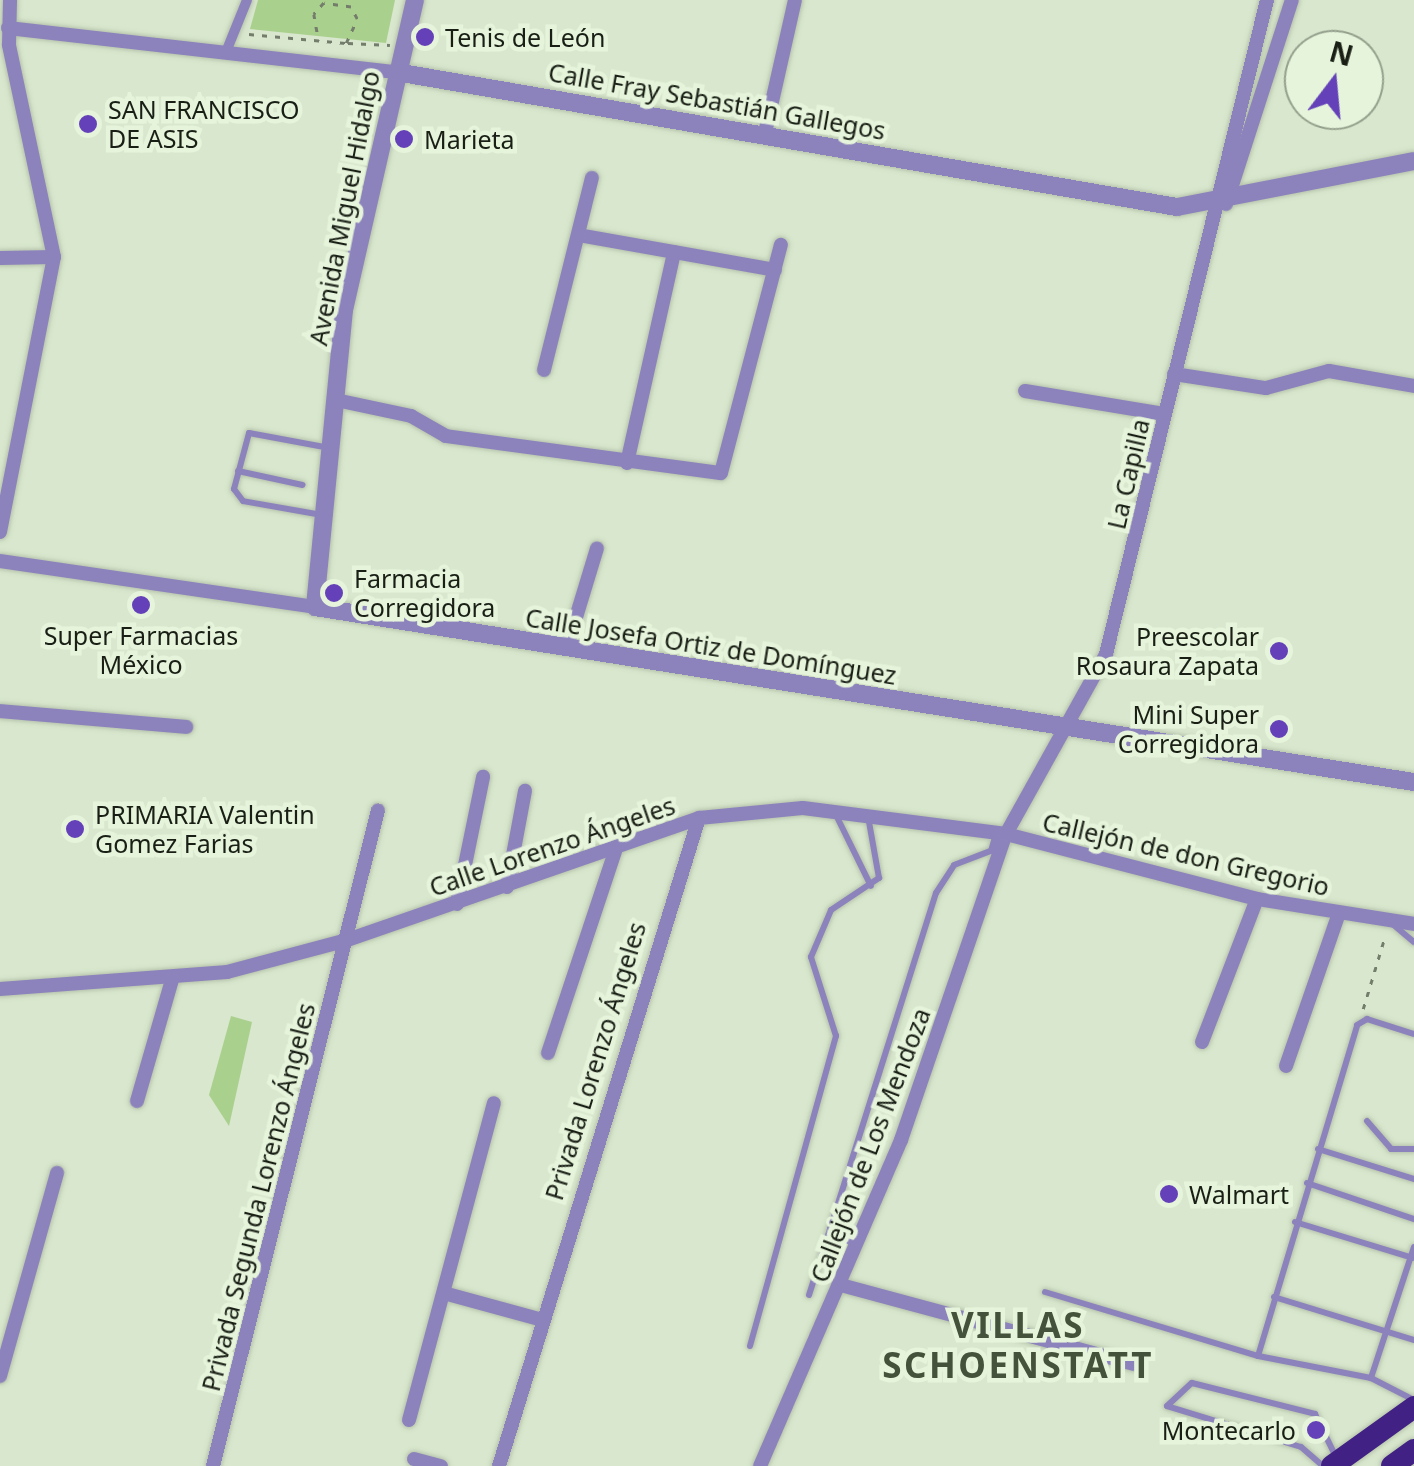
<!DOCTYPE html>
<html>
<head>
<meta charset="utf-8">
<style>
	body { margin:0 }
	#map { position:relative; width:1414px; height:1466px; overflow:hidden; background:#d8e7cd; font-family:"Noto Sans",sans-serif }
	div>[style] { position:absolute }
	.green>* { inset:0; background:#aad08e }
	.path>* { height:2.5px; margin-top:-1.25px; transform-origin:0; background:repeating-linear-gradient(90deg,#747d6c 0 5px,transparent 0 13px) }
	.roads { filter:drop-shadow(0 0 2px #b6c3ac) drop-shadow(0 0 2px #b6c3ac) }
	.service>* { height:6px; margin:-3px; padding:0 3px; transform-origin:3px; border-radius:3px; background:#8d83bc }
	.pedestrian>* { height:10px; margin:-5px; padding:0 5px; transform-origin:5px; border-radius:5px; background:#8d83bc }
	.minor>* { height:14px; margin:-7px; padding:0 7px; transform-origin:7px; border-radius:7px; background:#8d83bc }
	.tertiary>* { height:18px; margin:-9px; padding:0 9px; transform-origin:9px; border-radius:9px; background:#8d83bc }
	.trunk>* { height:22px; margin:-11px; padding:0 11px; transform-origin:11px; border-radius:11px; background:#422184 }
	.dots>* { width:28px; height:28px; translate:-50% -50%; box-sizing:border-box; border:5px solid #e5f4da; border-radius:50% }
	span { translate:-50% -50%; white-space:nowrap; text-align:center; line-height:1.15; -webkit-text-stroke:9px #e5f4da; paint-order:stroke }
	.poi-label { font-size:25px; color:#1a1f16 }
	.left { translate:0 -50%; text-align:left }
	.right { translate:-100% -50%; text-align:right }
	.street-label { font-size:25px; color:#1a1f16 }
	.district-label { font-size:35px; color:#44513b; font-weight:700; letter-spacing:2.5px }
	.north { position:absolute; left:1284px; top:30px; width:100px; height:100px; box-sizing:border-box; background:#e5f4da; border:2px solid #949f8c; border-radius:50%; rotate:16deg; font-size:28px; font-weight:700; line-height:40px; text-align:center; color:#1a1f16 }
	.north::after { content:''; display:block; margin:auto; width:35px; height:45px; background:#6441b9; clip-path:polygon(50% 0,100% 100%,50% 72%,0 100%) }
</style>
</head>
<body>
<div id="map">
	<div class="green">
		<div style="clip-path:polygon(258px 0,395px 0,386px 43px,250px 29px)"></div>
		<div style="clip-path:polygon(231px 1016px,252px 1022px,229px 1126px,209px 1095px)"></div>
	</div>
	<div class="path">
		<div style="left:249px;top:34px;width:97px;rotate:5.3deg"></div>
		<div style="left:346px;top:43px;width:26px;rotate:-65deg"></div>
		<div style="left:357px;top:19px;width:13px;rotate:-117deg"></div>
		<div style="left:351px;top:7px;width:27px;rotate:-172deg"></div>
		<div style="left:324px;top:3px;width:15px;rotate:132deg"></div>
		<div style="left:314px;top:14px;width:27px;rotate:80deg"></div>
		<div style="left:348px;top:43px;width:42px;rotate:2.7deg"></div>
		<div style="left:1363px;top:1009px;width:76px;rotate:-73.2deg"></div>
	</div>
	<div class="roads">
		<div class="service">
			<div style="left:238px;top:471px;width:66px;rotate:12.2deg"></div>
			<div style="left:322px;top:515px;width:80px;rotate:-170deg"></div>
			<div style="left:243px;top:501px;width:15px;rotate:-127deg"></div>
			<div style="left:234px;top:489px;width:58px;rotate:-75deg"></div>
			<div style="left:249px;top:433px;width:82px;rotate:10.5deg"></div>
			<div style="left:836px;top:815px;width:79px;rotate:63.8deg"></div>
			<div style="left:1390px;top:922px;width:31px;rotate:40deg"></div>
			<div style="left:1367px;top:1121px;width:37px;rotate:49deg"></div>
			<div style="left:1391px;top:1149px;width:23px"></div>
			<div style="left:1318px;top:1149px;width:101px;rotate:17.4deg"></div>
			<div style="left:1307px;top:1183px;width:113px;rotate:18.6deg"></div>
			<div style="left:1295px;top:1222px;width:123px;rotate:17deg"></div>
			<div style="left:830px;top:1229px;width:352px;rotate:-72.5deg"></div>
			<div style="left:936px;top:893px;width:33px;rotate:-57deg"></div>
			<div style="left:954px;top:865px;width:40px;rotate:-21deg"></div>
			<div style="left:991px;top:851px;width:19px;rotate:-74deg"></div>
			<div style="left:1414px;top:1247px;width:138px;rotate:108.2deg"></div>
			<div style="left:1371px;top:1378px;width:48px;rotate:27.1deg"></div>
			<div style="left:1045px;top:1292px;width:222px;rotate:16.7deg"></div>
			<div style="left:809px;top:1295px;width:69px;rotate:-72.3deg"></div>
			<div style="left:830px;top:1229px;width:27px;rotate:33deg"></div>
			<div style="left:1274px;top:1297px;width:146px;rotate:17.1deg"></div>
			<div style="left:750px;top:1346px;width:322px;rotate:-74.5deg"></div>
			<div style="left:836px;top:1036px;width:83px;rotate:-107.6deg"></div>
			<div style="left:811px;top:957px;width:51px;rotate:-66.9deg"></div>
			<div style="left:831px;top:910px;width:58px;rotate:-33.7deg"></div>
			<div style="left:879px;top:878px;width:63px;rotate:-100.1deg"></div>
			<div style="left:1371px;top:1378px;width:115px;rotate:-169deg"></div>
			<div style="left:1258px;top:1356px;width:345px;rotate:-73.3deg"></div>
			<div style="left:1357px;top:1025px;width:12px;rotate:-31deg"></div>
			<div style="left:1367px;top:1019px;width:49px;rotate:17.7deg"></div>
			<div style="left:1323px;top:1466px;width:29px;rotate:-139deg"></div>
			<div style="left:1301px;top:1447px;width:140px;rotate:-163deg"></div>
			<div style="left:1167px;top:1406px;width:34px;rotate:-43deg"></div>
			<div style="left:1192px;top:1383px;width:127px;rotate:14.1deg"></div>
			<div style="left:1315px;top:1414px;width:46px;rotate:64deg"></div>
		</div>
		<div class="pedestrian">
			<div style="left:226px;top:52px;width:56px;rotate:-68deg"></div>
		</div>
		<div class="minor">
			<div style="left:8px;top:28px;width:390px;rotate:6.5deg"></div>
			<div style="left:765px;top:133px;width:136px;rotate:-77.3deg"></div>
			<div style="left:1226px;top:204px;width:214px;rotate:-72.1deg"></div>
			<div style="left:579px;top:235px;width:199px;rotate:10.1deg"></div>
			<div style="left:0;top:258px;width:54px;rotate:-1.1deg"></div>
			<div style="left:544px;top:370px;width:198px;rotate:-76deg"></div>
			<div style="left:1174px;top:374px;width:93px;rotate:8.7deg"></div>
			<div style="left:1266px;top:388px;width:65px;rotate:-15.1deg"></div>
			<div style="left:1329px;top:371px;width:86px;rotate:10deg"></div>
			<div style="left:1025px;top:391px;width:141px;rotate:9.4deg"></div>
			<div style="left:336px;top:400px;width:77px;rotate:12deg"></div>
			<div style="left:411px;top:416px;width:40px;rotate:29.7deg"></div>
			<div style="left:446px;top:436px;width:277px;rotate:7.7deg"></div>
			<div style="left:721px;top:473px;width:236px;rotate:-75.3deg"></div>
			<div style="left:627px;top:463px;width:216px;rotate:-77.4deg"></div>
			<div style="left:0;top:532px;width:280px;rotate:-78.9deg"></div>
			<div style="left:54px;top:257px;width:217px;rotate:-102deg"></div>
			<div style="left:9px;top:45px;width:45px;rotate:-88.7deg"></div>
			<div style="left:0;top:561px;width:318px;rotate:8.3deg"></div>
			<div style="left:567px;top:647px;width:103px;rotate:-73.1deg"></div>
			<div style="left:0;top:711px;width:187px;rotate:4.9deg"></div>
			<div style="left:507px;top:887px;width:98px;rotate:-79.4deg"></div>
			<div style="left:457px;top:904px;width:130px;rotate:-78.4deg"></div>
			<div style="left:0;top:989px;width:228px;rotate:-4.3deg"></div>
			<div style="left:227px;top:972px;width:124px;rotate:-14.9deg"></div>
			<div style="left:347px;top:940px;width:373px;rotate:-19.1deg"></div>
			<div style="left:699px;top:818px;width:104px;rotate:-5.5deg"></div>
			<div style="left:803px;top:808px;width:205px;rotate:7.3deg"></div>
			<div style="left:1006px;top:834px;width:259px;rotate:14.5deg"></div>
			<div style="left:1257px;top:899px;width:159px;rotate:9deg"></div>
			<div style="left:1202px;top:1042px;width:153px;rotate:-69deg"></div>
			<div style="left:548px;top:1053px;width:216px;rotate:-71.6deg"></div>
			<div style="left:1286px;top:1066px;width:162px;rotate:-70.9deg"></div>
			<div style="left:137px;top:1101px;width:126px;rotate:-73.9deg"></div>
			<div style="left:841px;top:1285px;width:303px;rotate:15.1deg"></div>
			<div style="left:444px;top:1293px;width:98px;rotate:15.3deg"></div>
			<div style="left:0;top:1376px;width:211px;rotate:-74.3deg"></div>
			<div style="left:409px;top:1420px;width:328px;rotate:-75deg"></div>
			<div style="left:414px;top:1459px;width:28px;rotate:15deg"></div>
			<div style="left:213px;top:1466px;width:676px;rotate:-75.88deg"></div>
			<div style="left:499px;top:1466px;width:678px;rotate:-72.85deg"></div>
			<div style="left:760px;top:1466px;width:355px;rotate:-66.6deg"></div>
			<div style="left:901px;top:1140px;width:324px;rotate:-71.1deg"></div>
			<div style="left:1006px;top:834px;width:206px;rotate:-60.9deg"></div>
			<div style="left:1106px;top:654px;width:674px;rotate:-76.17deg"></div>
		</div>
		<div class="tertiary">
			<div style="left:415px;top:0;width:318px;rotate:102.9deg"></div>
			<div style="left:344px;top:310px;width:298px;rotate:95.6deg"></div>
			<div style="left:315px;top:607px;width:1113px;rotate:9.05deg"></div>
			<div style="left:396px;top:72px;width:793px;rotate:9.81deg"></div>
			<div style="left:1177px;top:207px;width:241px;rotate:-11deg"></div>
		</div>
		<div class="trunk">
			<div style="left:1332px;top:1466px;width:101px;rotate:-35.7deg"></div>
			<div style="left:1392px;top:1466px;width:27px;rotate:-36deg"></div>
		</div>
	</div>
	<div class="dots">
		<div style="left:425px;top:37px;background:#6441b9"></div>
		<div style="left:88px;top:124px;background:#6441b9"></div>
		<div style="left:404px;top:139px;background:#6441b9"></div>
		<div style="left:334px;top:593px;background:#6441b9"></div>
		<div style="left:141px;top:605px;background:#6441b9"></div>
		<div style="left:1279px;top:651px;background:#6441b9"></div>
		<div style="left:1279px;top:729px;background:#6441b9"></div>
		<div style="left:75px;top:829px;background:#6441b9"></div>
		<div style="left:1169px;top:1194px;background:#6441b9"></div>
		<div style="left:1316px;top:1430px;background:#6441b9"></div>
	</div>
	<div class="poi-label">
		<span class="left" style="left:445px;top:37px">Tenis de León</span>
		<span class="left" style="left:108px;top:124px">SAN FRANCISCO<br>DE ASIS</span>
		<span class="left" style="left:424px;top:139px">Marieta</span>
		<span class="left" style="left:354px;top:593px">Farmacia<br>Corregidora</span>
		<span style="left:141px;top:650px">Super Farmacias<br>México</span>
		<span class="right" style="left:1259px;top:651px">Preescolar<br>Rosaura Zapata</span>
		<span class="right" style="left:1259px;top:729px">Mini Super<br>Corregidora</span>
		<span class="left" style="left:95px;top:829px">PRIMARIA Valentin<br>Gomez Farias</span>
		<span class="left" style="left:1189px;top:1194px">Walmart</span>
		<span class="right" style="left:1296px;top:1430px">Montecarlo</span>
	</div>
	<div class="street-label">
		<span style="left:717px;top:101px;rotate:10deg">Calle Fray Sebastián Gallegos</span>
		<span style="left:344px;top:208px;rotate:-79deg">Avenida Miguel Hidalgo</span>
		<span style="left:1128px;top:474px;rotate:-77deg">La Capilla</span>
		<span style="left:711px;top:646px;rotate:9deg">Calle Josefa Ortiz de Domínguez</span>
		<span style="left:552px;top:846px;rotate:-19deg">Calle Lorenzo Ángeles</span>
		<span style="left:1186px;top:854px;rotate:13deg">Callejón de don Gregorio</span>
		<span style="left:595px;top:1061px;rotate:-73deg">Privada Lorenzo Ángeles</span>
		<span style="left:870px;top:1145px;rotate:-69deg">Callejón de Los Mendoza</span>
		<span style="left:258px;top:1197px;rotate:-76deg">Privada Segunda Lorenzo Ángeles</span>
	</div>
	<div class="district-label">
		<span style="left:1018px;top:1345px">VILLAS<br>SCHOENSTATT</span>
	</div>
	<div class="north">N</div>
</div>
</body>
</html>
